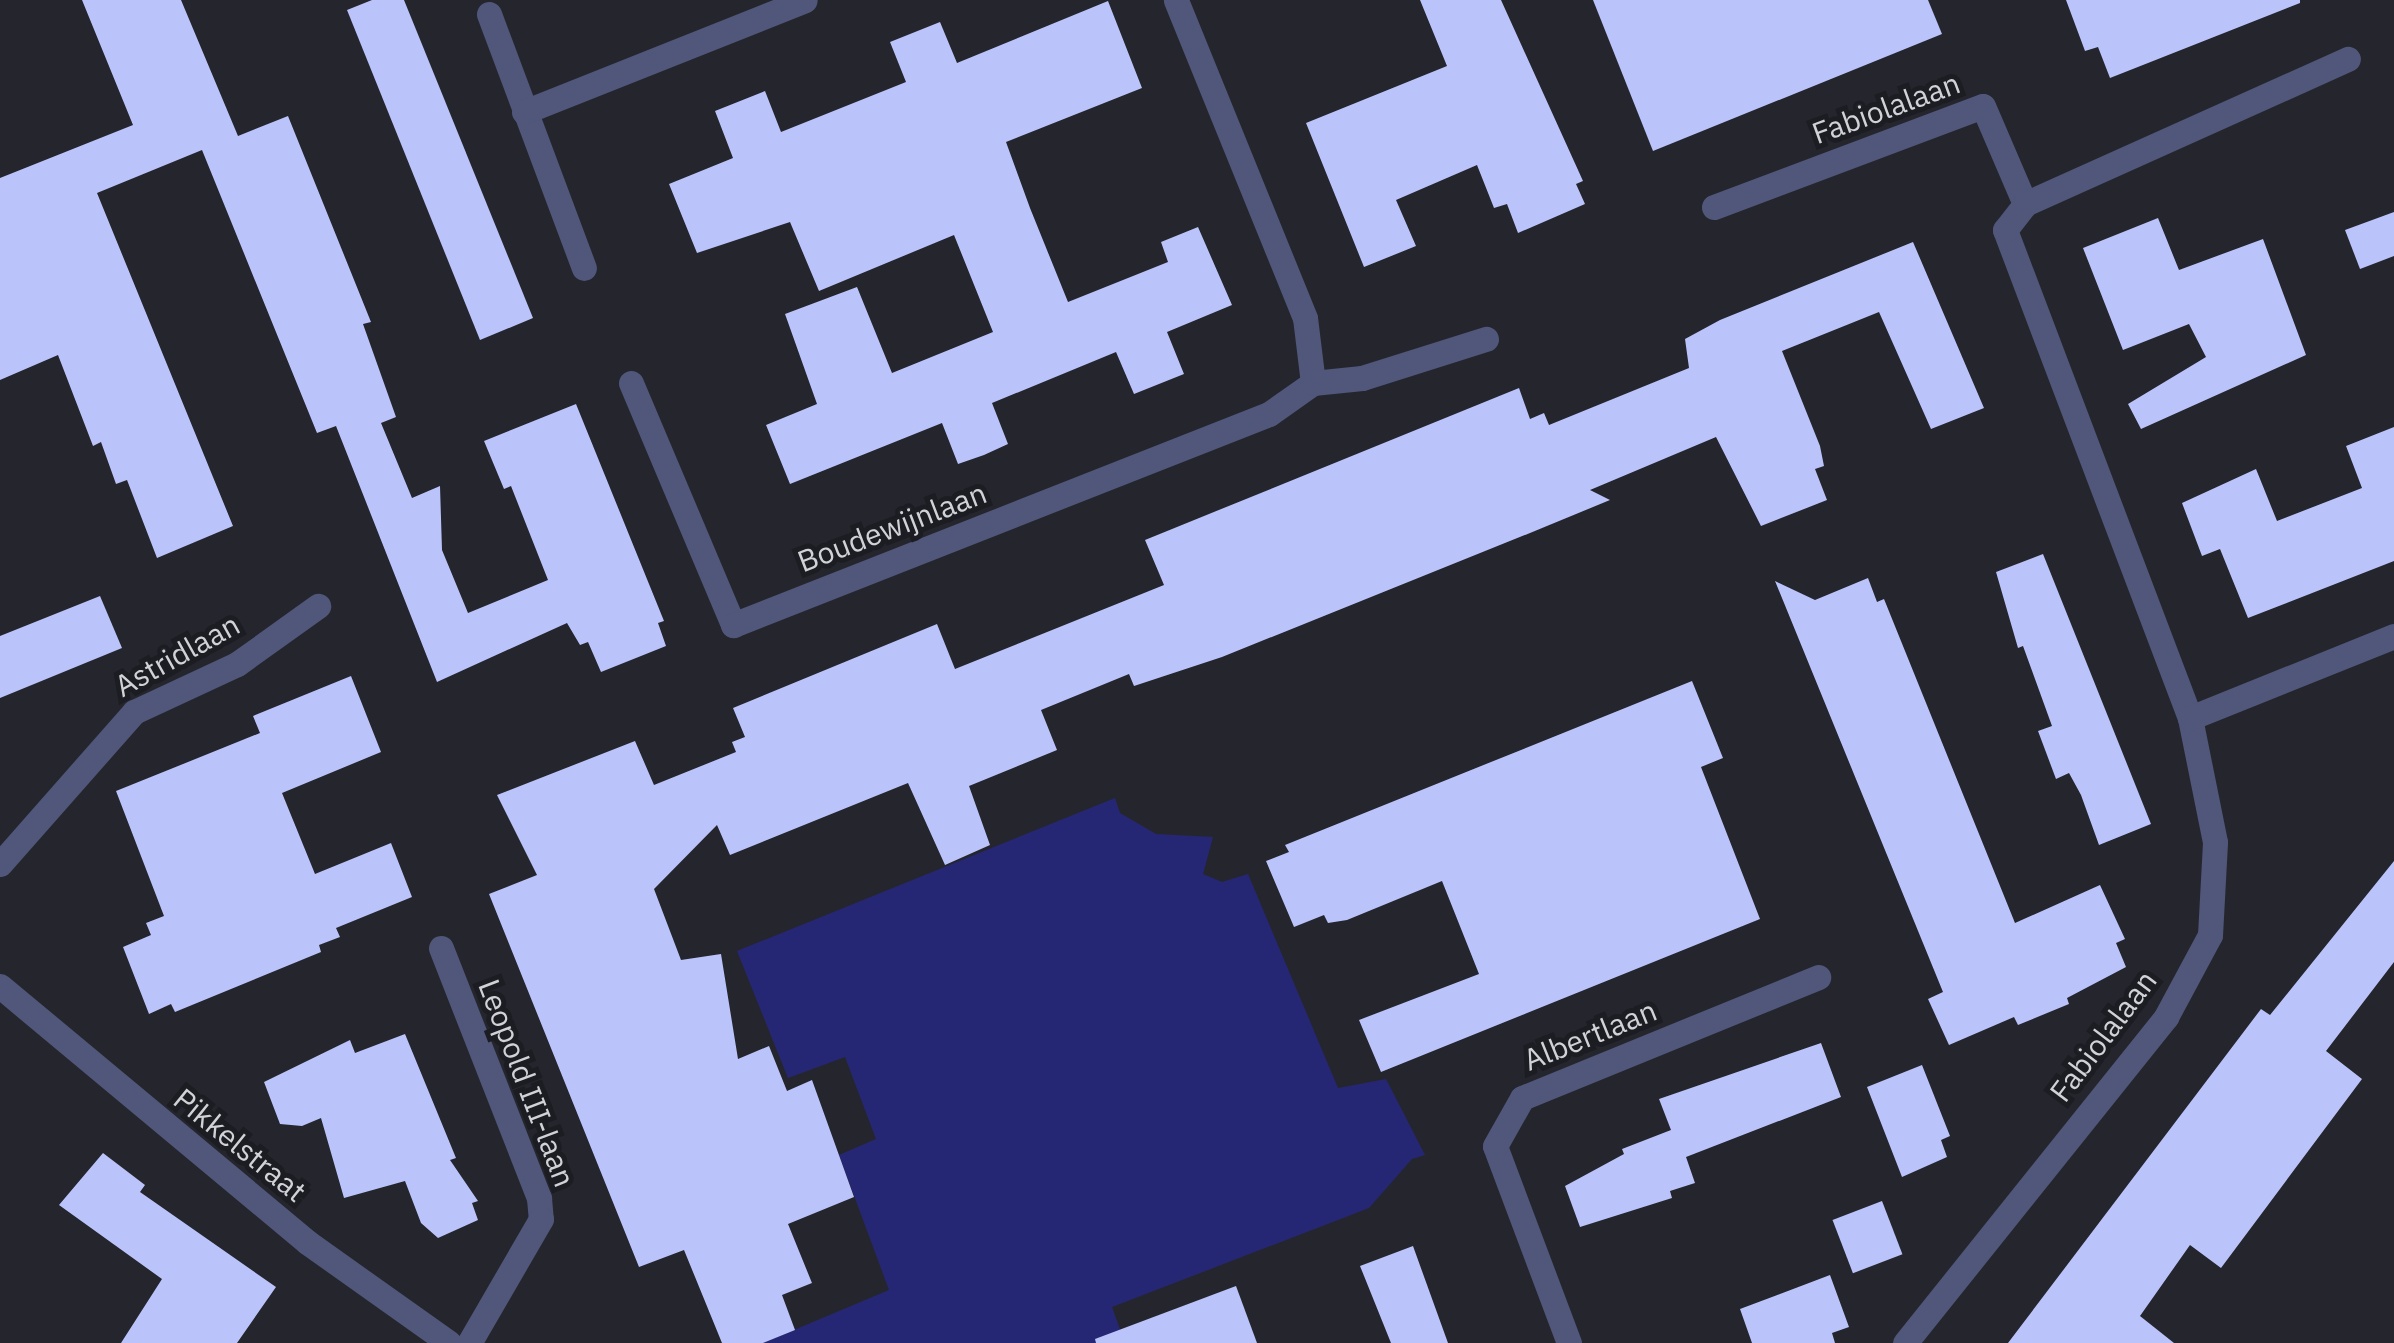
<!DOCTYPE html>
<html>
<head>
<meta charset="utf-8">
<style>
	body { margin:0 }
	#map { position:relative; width:2394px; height:1343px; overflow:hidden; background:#25262d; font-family:"IBM Plex Sans",sans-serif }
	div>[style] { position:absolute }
	.green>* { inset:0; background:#262774 }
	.building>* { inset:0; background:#bac4fb; transform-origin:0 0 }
	.minor>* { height:25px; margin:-12.5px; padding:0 12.5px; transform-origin:12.5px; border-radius:12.5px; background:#50577a }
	span { translate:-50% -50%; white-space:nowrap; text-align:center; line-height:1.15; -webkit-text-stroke:10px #1b1d23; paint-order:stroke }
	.street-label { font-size:30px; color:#d1d2d7 }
</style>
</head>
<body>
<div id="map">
	<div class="green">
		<div style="clip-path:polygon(1115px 798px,1120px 813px,1156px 834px,1213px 837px,1203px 874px,1222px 882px,1248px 874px,1338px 1088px,1386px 1079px,1425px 1155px,1412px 1159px,1369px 1208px,1112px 1307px,1125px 1343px,763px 1343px,889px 1290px,839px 1155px,876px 1139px,845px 1057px,788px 1078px,737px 951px)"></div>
	</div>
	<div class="building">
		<div style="clip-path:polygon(82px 0,181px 0,238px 136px,288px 116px,371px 322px,363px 324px,396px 417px,381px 423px,412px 498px,440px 486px,442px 550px,468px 613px,548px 580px,511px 486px,504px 489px,484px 441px,576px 404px,664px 621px,658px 623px,666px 646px,601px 672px,588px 642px,580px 645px,567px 623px,437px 682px,336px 426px,317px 433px,202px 150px,97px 193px,233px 526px,157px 558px,127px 480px,116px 484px,101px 442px,93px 446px,58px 355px,0 380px,0 178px,133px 125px)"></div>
		<div style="clip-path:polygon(372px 0,404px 0,533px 318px,480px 340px,347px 10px)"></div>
		<div style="clip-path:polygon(1420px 0,1501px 0,1583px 181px,1576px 184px,1585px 204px,1518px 233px,1507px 204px,1494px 208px,1477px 165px,1396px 200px,1416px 246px,1364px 267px,1306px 123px,1447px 66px)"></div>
		<div style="clip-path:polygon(1593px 0,1928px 0,1942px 34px,1653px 151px)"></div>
		<div style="clip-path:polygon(2066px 0,2300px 0,2300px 3px,2110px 78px,2098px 47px,2085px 51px)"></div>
		<div style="clip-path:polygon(1108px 1px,1142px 88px,1006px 142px,1030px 208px,1068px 302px,1168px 262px,1161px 242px,1198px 227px,1232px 305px,1167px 332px,1184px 374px,1134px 394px,1116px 352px,992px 403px,1008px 444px,984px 455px,958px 464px,942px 423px,790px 484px,766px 425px,817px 404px,785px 314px,857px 287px,892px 373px,993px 332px,954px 235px,819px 291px,790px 222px,697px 253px,669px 184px,733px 158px,715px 111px,765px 91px,781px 132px,906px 82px,890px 42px,940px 22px,957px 63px)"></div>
		<div style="clip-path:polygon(2394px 212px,2394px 256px,2360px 269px,2345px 230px)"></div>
		<div style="clip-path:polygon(2158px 218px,2179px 270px,2263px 239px,2306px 355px,2141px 429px,2128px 404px,2206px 357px,2189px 324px,2123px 350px,2083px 248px)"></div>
		<div style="clip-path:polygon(1913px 242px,1984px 408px,1931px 429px,1879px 312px,1782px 351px,1820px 446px,1824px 466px,1815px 469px,1827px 500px,1761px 526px,1716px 437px,1590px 490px,1610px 500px,1530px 533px,1222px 657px,1134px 686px,1129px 674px,1041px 710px,1057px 750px,969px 786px,990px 845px,945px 865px,908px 783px,730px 855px,717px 825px,654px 889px,681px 960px,721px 954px,738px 1059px,769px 1046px,787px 1091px,812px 1080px,854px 1197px,788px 1224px,812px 1283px,782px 1295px,795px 1330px,763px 1343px,722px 1343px,684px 1250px,639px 1267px,489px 894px,537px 875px,497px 795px,635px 741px,654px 785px,736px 752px,732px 742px,745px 737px,733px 708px,937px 624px,955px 669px,1164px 585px,1145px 540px,1519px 388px,1530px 419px,1544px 413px,1549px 425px,1689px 368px,1685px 339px,1720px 320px)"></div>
		<div style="clip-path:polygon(2394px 427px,2394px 561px,2248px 618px,2220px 549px,2202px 556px,2182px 503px,2256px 469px,2277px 521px,2362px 488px,2346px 446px)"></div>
		<div style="clip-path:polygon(2043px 554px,2151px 824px,2099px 845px,2081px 795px,2069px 773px,2056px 779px,2038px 731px,2052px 726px,2023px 646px,2018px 648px,1996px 572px)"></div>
		<div style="clip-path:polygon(1868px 578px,1877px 602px,1884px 599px,2015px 923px,2100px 885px,2125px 939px,2116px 943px,2126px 967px,2067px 998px,2069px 1004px,2018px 1025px,2014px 1017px,1949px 1045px,1928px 999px,1943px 992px,1775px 581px,1815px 600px)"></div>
		<div style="clip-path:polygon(100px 596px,122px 648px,0 698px,0 636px)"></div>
		<div style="clip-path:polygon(351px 676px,381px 752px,282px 793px,315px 874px,391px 843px,412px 897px,336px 928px,340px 937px,319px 945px,321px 952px,175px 1012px,171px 1004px,149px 1014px,123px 947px,151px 935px,146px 923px,164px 916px,116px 791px,260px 733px,253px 716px)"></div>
		<div style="clip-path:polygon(1692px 681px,1723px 758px,1701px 767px,1760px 919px,1381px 1072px,1359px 1020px,1479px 974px,1442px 881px,1347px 920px,1328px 923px,1324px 915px,1294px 927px,1266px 861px,1289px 852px,1285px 845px)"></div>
		<div style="clip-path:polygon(2394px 861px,2394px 962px,2326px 1051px,2362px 1079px,2221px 1268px,2190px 1245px,2140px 1316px,2174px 1343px,2008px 1343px,2261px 1009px,2270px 1015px)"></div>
		<div style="clip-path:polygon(405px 1034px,456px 1158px,450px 1160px,478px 1201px,472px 1203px,478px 1220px,438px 1238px,421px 1223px,405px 1181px,344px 1198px,321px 1118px,302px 1126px,280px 1124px,264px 1082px,350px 1040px,355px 1053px)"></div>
		<div style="clip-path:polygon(1821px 1043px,1841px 1097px,1686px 1157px,1695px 1183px,1670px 1191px,1672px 1198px,1580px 1227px,1565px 1186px,1624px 1154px,1622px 1149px,1671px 1130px,1659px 1099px)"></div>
		<div style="clip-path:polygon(1922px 1065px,1950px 1136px,1941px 1140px,1947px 1157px,1902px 1177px,1867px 1087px)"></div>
		<div style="clip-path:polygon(103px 1153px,145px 1185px,140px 1192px,276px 1287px,237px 1343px,121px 1343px,162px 1279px,59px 1205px)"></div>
		<div style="left:1882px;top:1201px;width:57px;height:53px;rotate:69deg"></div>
		<div style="clip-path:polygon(1413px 1246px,1422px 1271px,1448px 1343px,1391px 1343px,1360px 1266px)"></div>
		<div style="clip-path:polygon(1830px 1275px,1849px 1327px,1832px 1333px,1835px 1343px,1752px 1343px,1740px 1309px)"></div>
		<div style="clip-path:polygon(1236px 1286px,1257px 1343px,1096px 1343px,1095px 1339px)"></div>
	</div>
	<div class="minor">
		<div style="left:489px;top:14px;width:271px;rotate:69.5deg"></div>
		<div style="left:524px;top:112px;width:302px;rotate:-21.7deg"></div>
		<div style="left:1714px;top:207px;width:287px;rotate:-20.6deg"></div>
		<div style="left:1983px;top:106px;width:107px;rotate:66.8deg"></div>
		<div style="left:631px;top:383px;width:263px;rotate:67.1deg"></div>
		<div style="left:733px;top:625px;width:576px;rotate:-21.49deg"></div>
		<div style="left:1269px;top:414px;width:54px;rotate:-35.2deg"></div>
		<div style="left:1313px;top:383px;width:65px;rotate:-97deg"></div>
		<div style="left:1305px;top:318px;width:343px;rotate:-112.1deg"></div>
		<div style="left:1313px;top:383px;width:49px;rotate:-5.8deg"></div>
		<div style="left:1362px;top:378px;width:130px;rotate:-17.5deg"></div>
		<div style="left:2190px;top:718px;width:522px;rotate:-110.76deg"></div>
		<div style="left:2005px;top:230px;width:33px;rotate:-52deg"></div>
		<div style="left:2025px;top:204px;width:354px;rotate:-24.2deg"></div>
		<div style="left:0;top:864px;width:203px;rotate:-48.6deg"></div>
		<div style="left:134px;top:712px;width:114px;rotate:-25deg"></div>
		<div style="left:237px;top:664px;width:100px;rotate:-35.6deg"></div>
		<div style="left:441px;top:948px;width:269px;rotate:68.6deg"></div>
		<div style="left:539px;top:1198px;width:21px;rotate:85deg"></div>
		<div style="left:541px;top:1219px;width:143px;rotate:120.1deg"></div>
		<div style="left:0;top:986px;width:400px;rotate:39.8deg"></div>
		<div style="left:307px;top:1242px;width:174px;rotate:35.4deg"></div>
		<div style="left:1569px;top:1343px;width:210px;rotate:-110.6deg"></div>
		<div style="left:1495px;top:1146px;width:55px;rotate:-60.6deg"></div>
		<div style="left:1522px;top:1098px;width:320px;rotate:-22.2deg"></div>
		<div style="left:1905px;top:1343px;width:418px;rotate:-51.3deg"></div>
		<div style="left:2166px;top:1017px;width:93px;rotate:-61.8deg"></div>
		<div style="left:2210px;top:935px;width:93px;rotate:-86.9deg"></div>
		<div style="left:2215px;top:842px;width:126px;rotate:-101.4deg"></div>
		<div style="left:2190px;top:718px;width:220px;rotate:-21.9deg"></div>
	</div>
	<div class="street-label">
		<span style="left:1886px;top:108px;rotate:-20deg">Fabiolalaan</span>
		<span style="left:892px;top:527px;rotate:-21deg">Boudewijnlaan</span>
		<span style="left:177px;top:655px;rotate:-29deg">Astridlaan</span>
		<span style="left:1590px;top:1035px;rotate:-22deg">Albertlaan</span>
		<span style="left:2103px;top:1036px;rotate:-53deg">Fabiolalaan</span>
		<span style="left:527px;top:1083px;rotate:69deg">Leopold III-laan</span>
		<span style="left:240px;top:1145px;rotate:39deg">Pikkelstraat</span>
	</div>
</div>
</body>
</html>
